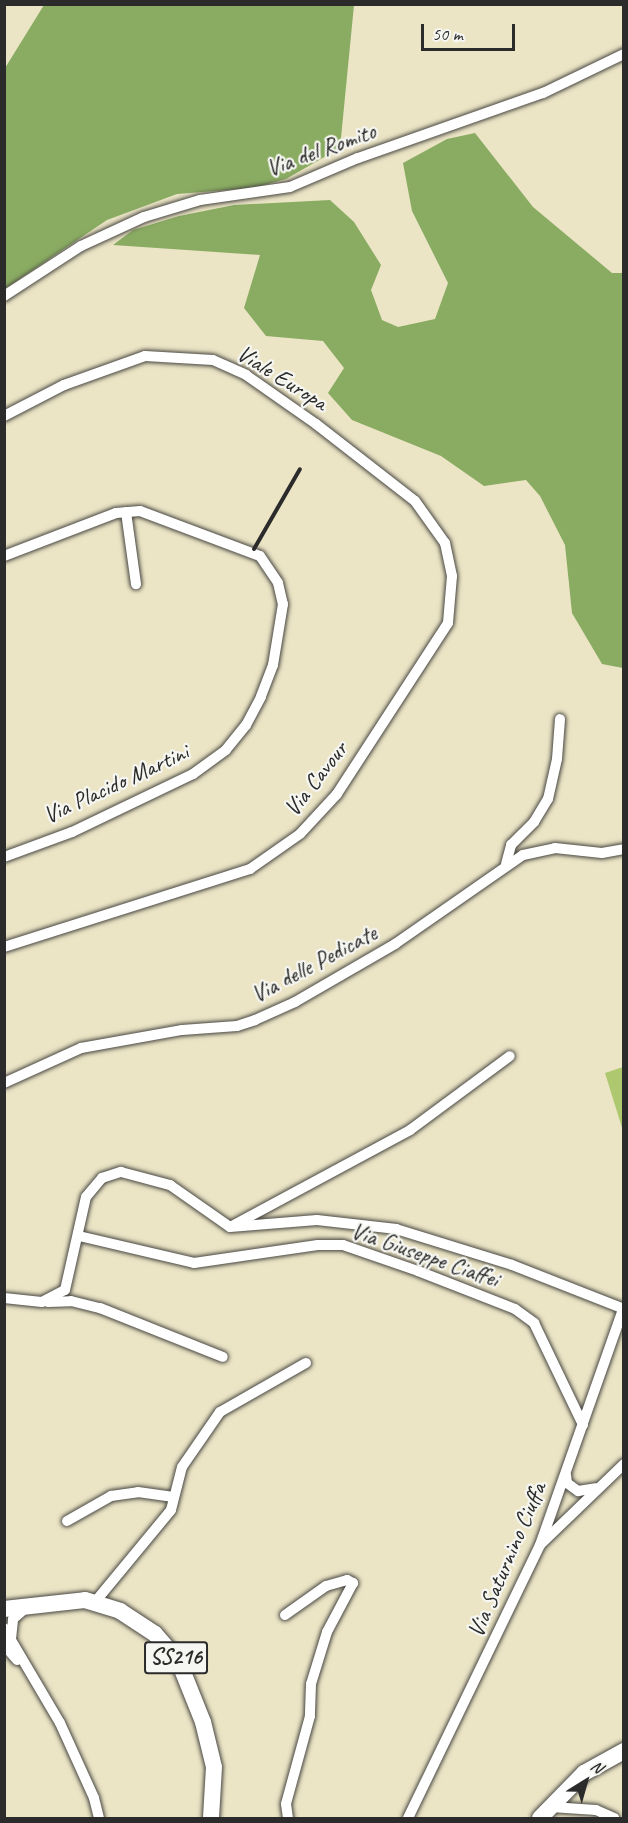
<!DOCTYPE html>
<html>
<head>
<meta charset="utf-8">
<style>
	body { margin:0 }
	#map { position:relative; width:628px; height:1823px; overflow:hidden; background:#ebe4c5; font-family:Caveat,sans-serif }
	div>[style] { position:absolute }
	.green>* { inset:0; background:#adc86f }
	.forest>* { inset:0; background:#8aac62 }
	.roads { filter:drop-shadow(0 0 2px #484742) drop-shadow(0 0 2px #484742) }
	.street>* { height:10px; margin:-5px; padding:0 5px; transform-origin:5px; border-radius:5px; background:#fff }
	.primary>* { height:16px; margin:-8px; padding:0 8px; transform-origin:8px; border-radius:8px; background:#fff }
	.rail>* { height:4px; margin:-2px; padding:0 2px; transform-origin:2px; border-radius:2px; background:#2b2b2b }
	span { translate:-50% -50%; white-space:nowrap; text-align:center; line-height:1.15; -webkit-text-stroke:4.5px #f6f6f2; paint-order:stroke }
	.shield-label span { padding:2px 4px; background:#f6f6f2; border:2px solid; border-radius:4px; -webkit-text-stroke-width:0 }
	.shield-label { font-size:22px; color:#2b2b2b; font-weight:700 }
	.street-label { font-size:24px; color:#2b2b2b }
	.frame { position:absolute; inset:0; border:6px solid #2b2b2b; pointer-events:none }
	.north { position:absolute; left:556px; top:1751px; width:60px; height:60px; -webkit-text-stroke:4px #f6f6f2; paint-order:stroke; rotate:37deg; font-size:16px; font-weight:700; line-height:24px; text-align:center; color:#2b2b2b }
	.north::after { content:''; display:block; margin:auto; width:21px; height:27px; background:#2b2b2b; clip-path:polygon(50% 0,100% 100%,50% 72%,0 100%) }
	.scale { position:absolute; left:421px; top:24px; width:94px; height:27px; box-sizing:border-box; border:3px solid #2b2b2b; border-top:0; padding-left:8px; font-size:18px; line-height:21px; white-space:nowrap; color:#2b2b2b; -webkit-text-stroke:4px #f6f6f2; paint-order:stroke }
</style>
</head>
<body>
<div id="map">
	<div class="green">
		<div style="clip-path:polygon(623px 1067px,624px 1067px,623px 1131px,605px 1073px)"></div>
	</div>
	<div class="forest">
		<div style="clip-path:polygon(44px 5px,354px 5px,340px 148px,286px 179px,253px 188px,177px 194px,107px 220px,6px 288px,5px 68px)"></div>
		<div style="clip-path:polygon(475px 133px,533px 207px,612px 273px,623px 273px,623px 668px,602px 664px,572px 613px,565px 545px,540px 496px,526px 480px,484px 486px,441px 456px,352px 420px,328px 393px,344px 368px,323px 341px,266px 336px,244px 308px,260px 255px,113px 245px,133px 230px,179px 216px,234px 205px,330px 200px,354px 222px,381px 265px,371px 290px,382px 320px,398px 327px,435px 319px,448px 283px,412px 211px,403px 163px,447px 139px)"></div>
	</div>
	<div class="roads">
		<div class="street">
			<div style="left:4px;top:296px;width:92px;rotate:-33deg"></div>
			<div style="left:81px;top:246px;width:69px;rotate:-24.7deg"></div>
			<div style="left:144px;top:217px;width:59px;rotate:-16.9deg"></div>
			<div style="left:200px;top:200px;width:91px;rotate:-8.2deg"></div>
			<div style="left:290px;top:187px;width:74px;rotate:-23.1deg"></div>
			<div style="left:358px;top:158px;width:196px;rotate:-19.4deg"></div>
			<div style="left:543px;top:93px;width:90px;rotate:-25.7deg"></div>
			<div style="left:4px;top:416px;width:68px;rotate:-27.3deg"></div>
			<div style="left:64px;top:385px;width:86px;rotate:-19.7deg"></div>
			<div style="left:145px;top:356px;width:68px;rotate:3.4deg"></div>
			<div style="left:213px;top:360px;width:36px;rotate:24deg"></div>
			<div style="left:246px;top:375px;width:85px;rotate:35deg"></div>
			<div style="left:316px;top:424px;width:125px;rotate:37.9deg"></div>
			<div style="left:415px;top:501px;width:52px;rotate:54.5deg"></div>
			<div style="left:445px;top:543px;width:34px;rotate:78deg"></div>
			<div style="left:452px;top:576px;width:47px;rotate:94.9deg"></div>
			<div style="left:448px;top:623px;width:204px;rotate:123deg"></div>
			<div style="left:337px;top:794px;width:54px;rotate:132.8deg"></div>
			<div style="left:300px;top:834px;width:61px;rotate:145deg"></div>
			<div style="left:250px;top:869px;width:258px;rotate:162.4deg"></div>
			<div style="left:126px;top:512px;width:73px;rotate:82.1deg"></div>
			<div style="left:4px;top:556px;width:120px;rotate:-21deg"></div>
			<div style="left:116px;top:513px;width:24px;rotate:-5deg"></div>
			<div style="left:140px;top:511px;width:128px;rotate:20.6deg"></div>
			<div style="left:260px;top:556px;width:32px;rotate:56deg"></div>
			<div style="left:278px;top:583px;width:22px;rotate:77deg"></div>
			<div style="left:283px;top:604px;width:62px;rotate:99.3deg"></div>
			<div style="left:273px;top:665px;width:34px;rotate:111deg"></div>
			<div style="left:261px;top:697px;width:32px;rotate:118deg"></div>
			<div style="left:246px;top:725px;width:32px;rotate:129deg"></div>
			<div style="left:226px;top:750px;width:41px;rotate:144deg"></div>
			<div style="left:193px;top:774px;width:134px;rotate:154.4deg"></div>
			<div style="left:72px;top:832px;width:72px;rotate:159.8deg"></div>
			<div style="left:506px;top:864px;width:20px;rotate:-75deg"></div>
			<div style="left:511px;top:845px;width:33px;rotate:-45deg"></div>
			<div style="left:534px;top:822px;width:27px;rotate:-59deg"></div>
			<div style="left:548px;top:799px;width:41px;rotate:-77.3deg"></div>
			<div style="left:557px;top:759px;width:40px;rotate:-85.7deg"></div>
			<div style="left:4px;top:1083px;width:85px;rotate:-24.4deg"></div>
			<div style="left:81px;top:1048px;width:103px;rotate:-10.1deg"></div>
			<div style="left:182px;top:1030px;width:55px;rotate:-4.2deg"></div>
			<div style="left:237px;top:1026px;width:19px;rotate:-18deg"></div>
			<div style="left:255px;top:1020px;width:44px;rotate:-24.2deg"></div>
			<div style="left:295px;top:1002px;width:116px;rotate:-30.1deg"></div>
			<div style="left:395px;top:944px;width:156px;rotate:-34.8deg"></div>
			<div style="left:523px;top:855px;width:33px;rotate:-12deg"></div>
			<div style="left:555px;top:848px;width:47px;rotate:6.1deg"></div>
			<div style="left:602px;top:853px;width:22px;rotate:-10deg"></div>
			<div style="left:232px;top:1226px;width:202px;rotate:-28.3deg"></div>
			<div style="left:410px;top:1130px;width:124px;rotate:-36.5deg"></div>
			<div style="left:79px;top:1236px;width:118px;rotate:13.2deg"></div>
			<div style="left:194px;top:1263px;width:125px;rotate:-8.3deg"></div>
			<div style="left:318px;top:1245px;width:25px"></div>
			<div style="left:343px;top:1245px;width:79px;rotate:19.1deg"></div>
			<div style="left:418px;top:1271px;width:104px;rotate:21.4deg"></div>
			<div style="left:515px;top:1309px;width:24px;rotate:36deg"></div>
			<div style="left:534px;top:1323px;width:113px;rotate:64.3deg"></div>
			<div style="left:4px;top:1298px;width:38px;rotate:6deg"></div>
			<div style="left:42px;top:1302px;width:26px;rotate:-28deg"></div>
			<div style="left:65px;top:1290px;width:95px;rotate:-77.3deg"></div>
			<div style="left:86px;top:1197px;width:25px;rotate:-50deg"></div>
			<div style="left:102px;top:1178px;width:20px;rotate:-18deg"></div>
			<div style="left:121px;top:1172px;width:51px;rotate:14.9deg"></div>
			<div style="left:170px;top:1185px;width:73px;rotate:35deg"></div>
			<div style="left:230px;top:1227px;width:87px;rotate:-4.6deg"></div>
			<div style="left:317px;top:1220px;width:80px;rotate:6.5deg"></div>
			<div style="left:396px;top:1229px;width:121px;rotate:17.2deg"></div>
			<div style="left:512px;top:1265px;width:120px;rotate:21.4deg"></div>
			<div style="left:48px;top:1302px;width:23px;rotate:-2deg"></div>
			<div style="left:71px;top:1301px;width:30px;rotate:14deg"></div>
			<div style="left:100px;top:1308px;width:132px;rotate:21.7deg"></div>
			<div style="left:566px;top:1475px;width:8px;rotate:83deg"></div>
			<div style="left:567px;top:1483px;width:14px;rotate:36deg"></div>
			<div style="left:578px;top:1491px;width:18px;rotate:-9deg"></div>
			<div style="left:67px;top:1521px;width:51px;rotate:-29.6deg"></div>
			<div style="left:111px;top:1496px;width:27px;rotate:-8deg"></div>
			<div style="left:138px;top:1492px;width:34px;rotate:8deg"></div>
			<div style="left:542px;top:1543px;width:114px;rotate:-43.9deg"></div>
			<div style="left:95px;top:1602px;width:119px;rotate:-50.4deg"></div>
			<div style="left:171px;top:1510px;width:44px;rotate:-75.7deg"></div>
			<div style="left:182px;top:1467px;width:67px;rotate:-55.4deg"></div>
			<div style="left:220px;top:1412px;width:99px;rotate:-29.7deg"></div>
			<div style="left:285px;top:1615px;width:50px;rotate:-35.3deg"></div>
			<div style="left:326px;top:1586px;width:22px;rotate:-16deg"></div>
			<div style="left:347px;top:1580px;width:7px;rotate:27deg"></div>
			<div style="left:353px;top:1583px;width:55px;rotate:118deg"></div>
			<div style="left:327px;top:1632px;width:54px;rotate:107.1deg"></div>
			<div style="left:311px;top:1684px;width:32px;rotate:92deg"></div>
			<div style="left:310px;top:1716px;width:91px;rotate:105.3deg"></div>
			<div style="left:286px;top:1804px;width:14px;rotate:82deg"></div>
			<div style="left:4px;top:1628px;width:110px;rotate:59.5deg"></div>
			<div style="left:60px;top:1723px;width:82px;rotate:65.6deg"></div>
			<div style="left:94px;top:1798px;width:21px;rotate:76deg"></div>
			<div style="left:11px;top:1639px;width:20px;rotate:-84deg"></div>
			<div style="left:13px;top:1619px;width:18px;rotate:-41deg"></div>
			<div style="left:4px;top:1645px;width:20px;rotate:49deg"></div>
			<div style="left:551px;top:1807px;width:45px;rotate:3.8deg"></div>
			<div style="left:596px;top:1810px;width:20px;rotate:24deg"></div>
			<div style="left:408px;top:1818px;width:303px;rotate:-64.2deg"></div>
			<div style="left:540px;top:1545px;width:250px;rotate:-70.6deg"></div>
		</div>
		<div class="primary">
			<div style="left:4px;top:1609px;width:81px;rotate:-6.3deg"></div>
			<div style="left:85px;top:1600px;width:37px;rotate:17deg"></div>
			<div style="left:120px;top:1611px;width:42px;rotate:33.3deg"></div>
			<div style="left:155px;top:1634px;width:37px;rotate:49deg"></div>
			<div style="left:179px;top:1662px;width:65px;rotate:68.2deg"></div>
			<div style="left:203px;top:1722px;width:46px;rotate:76.3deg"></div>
			<div style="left:214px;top:1767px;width:51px;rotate:93.4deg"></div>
			<div style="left:540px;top:1818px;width:63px;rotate:-45.6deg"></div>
			<div style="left:584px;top:1773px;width:46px;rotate:-28.8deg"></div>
		</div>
	</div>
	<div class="rail">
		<div style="left:254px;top:549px;width:92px;rotate:-60.1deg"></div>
	</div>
	<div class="shield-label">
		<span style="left:176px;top:1658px">SS216</span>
	</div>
	<div class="street-label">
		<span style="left:321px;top:150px;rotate:-20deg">Via del Romito</span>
		<span style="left:282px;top:378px;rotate:32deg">Viale Europa</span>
		<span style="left:316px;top:779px;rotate:-52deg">Via Cavour</span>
		<span style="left:116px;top:784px;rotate:-25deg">Via Placido Martini</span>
		<span style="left:314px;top:964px;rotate:-28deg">Via delle Pedicate</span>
		<span style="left:425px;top:1255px;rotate:19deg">Via Giuseppe Ciaffei</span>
		<span style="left:507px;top:1560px;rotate:-67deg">Via Saturnino Ciuffa</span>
	</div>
	<div class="frame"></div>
	<div class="north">N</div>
	<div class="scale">50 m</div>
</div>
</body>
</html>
